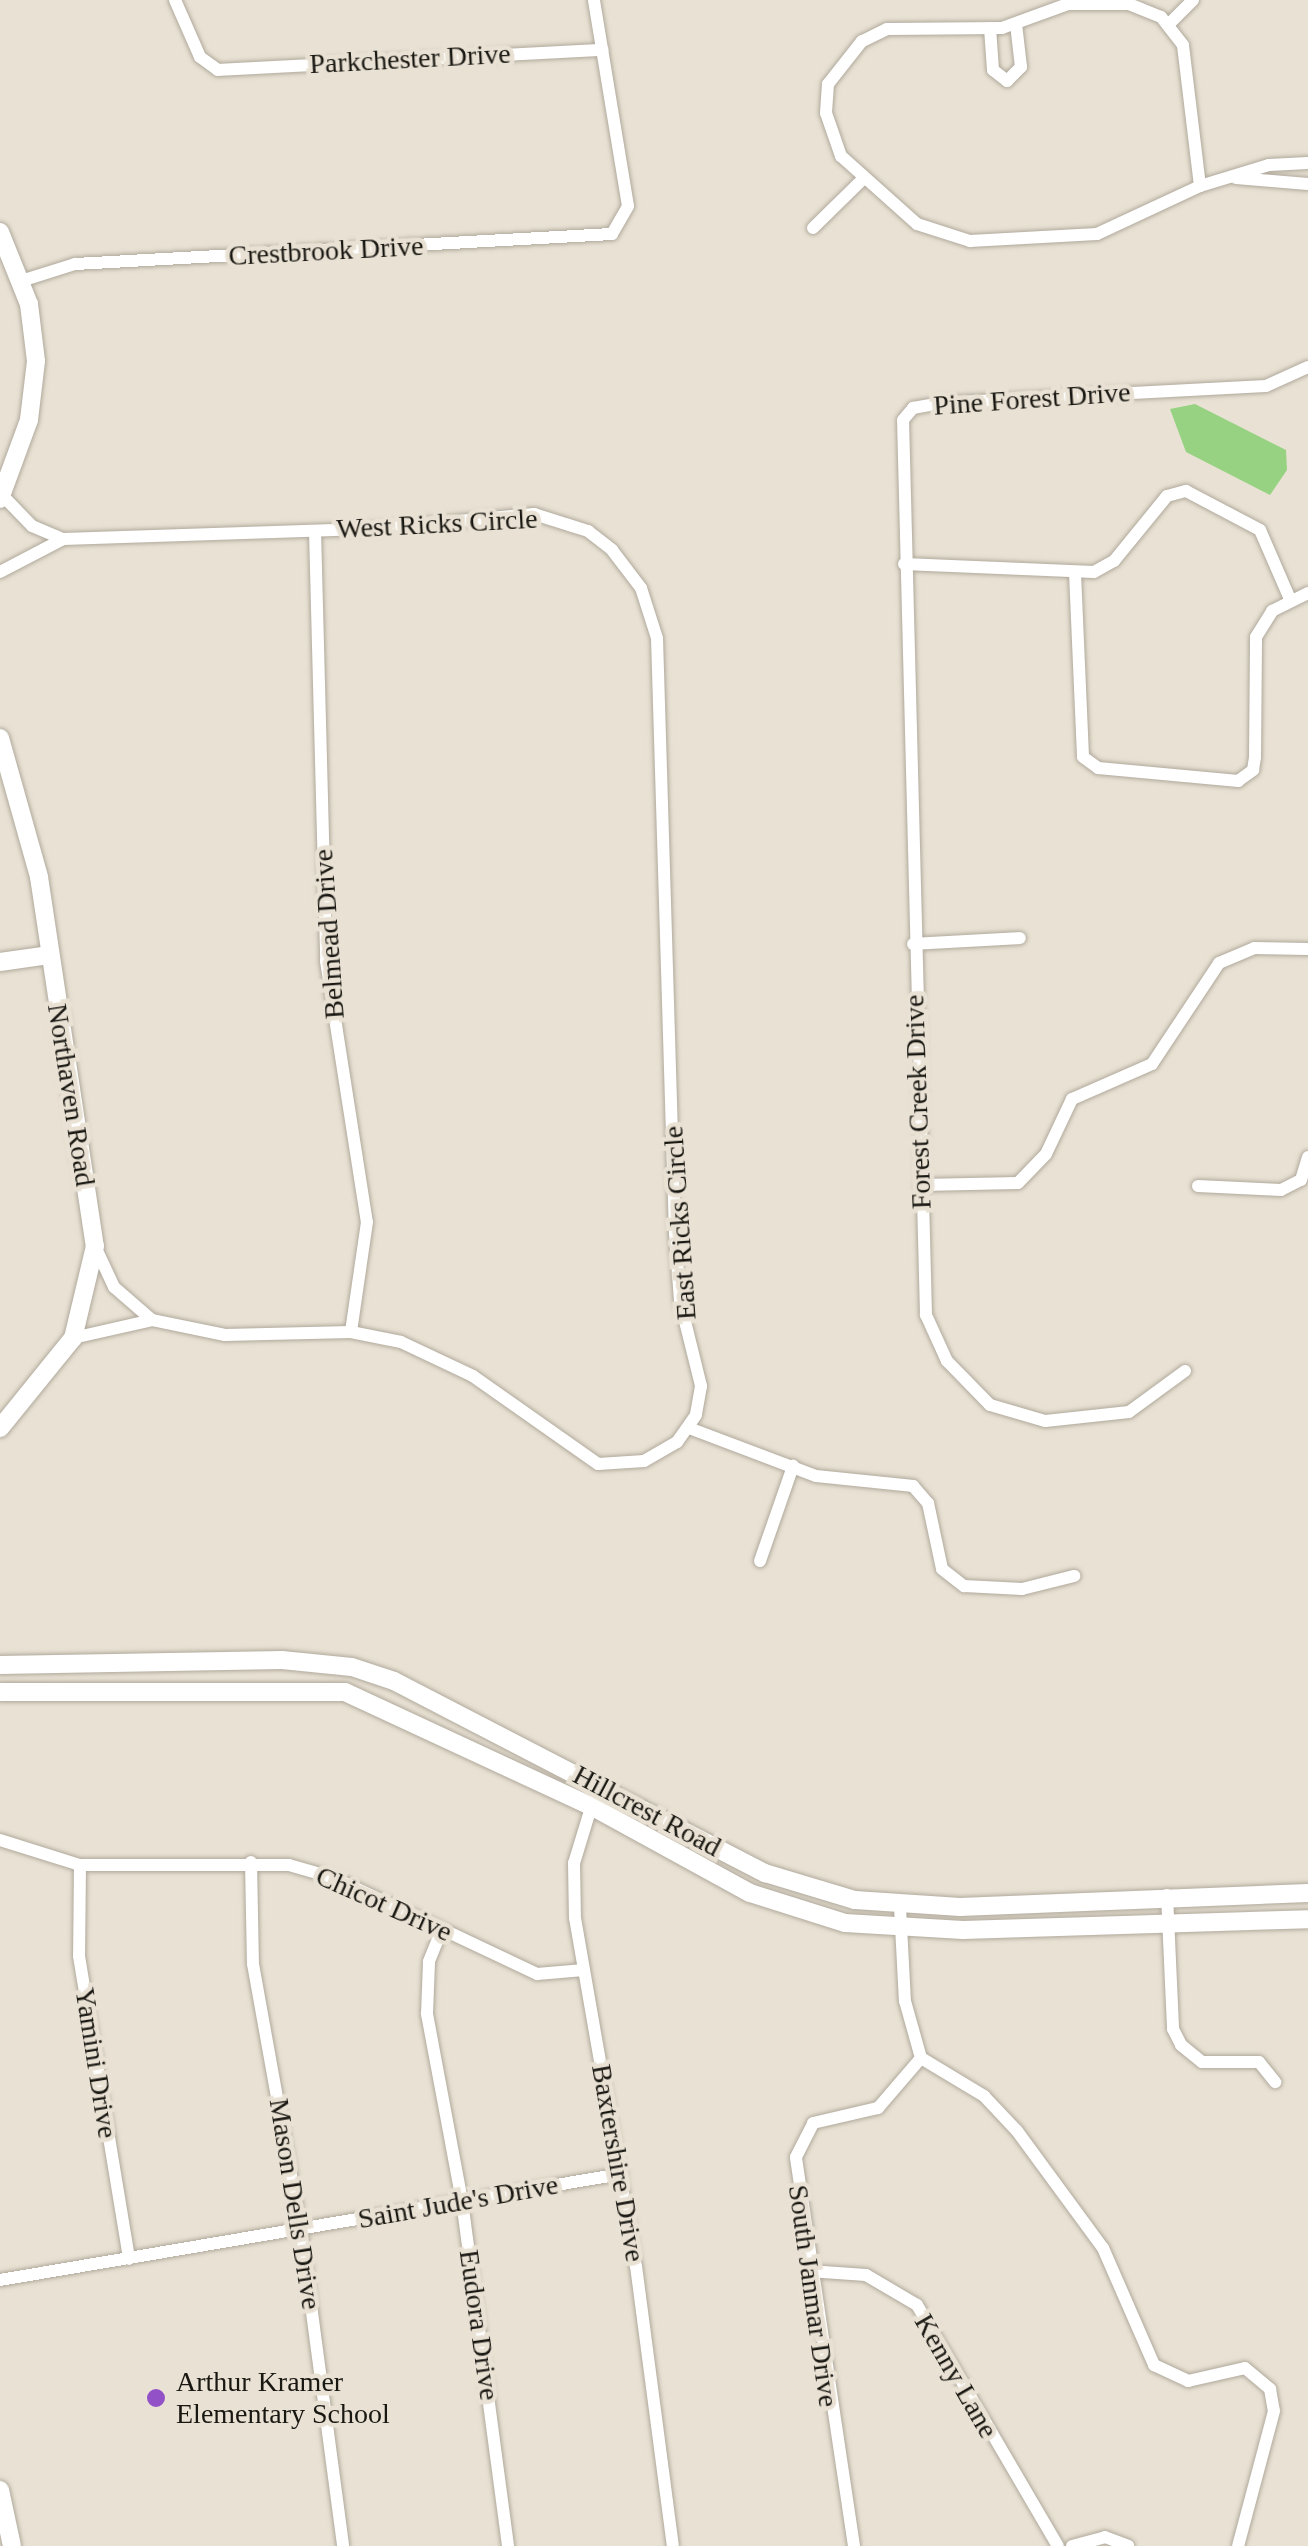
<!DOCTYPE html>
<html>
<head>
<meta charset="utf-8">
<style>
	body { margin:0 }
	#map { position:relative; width:1308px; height:2546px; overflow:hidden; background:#e9e2d4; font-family:Georgia,serif }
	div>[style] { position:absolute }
	.water>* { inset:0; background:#96d281 }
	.roads { filter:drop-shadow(0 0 2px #b0a99c) drop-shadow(0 0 2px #b0a99c) }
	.street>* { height:12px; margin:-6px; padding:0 6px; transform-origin:6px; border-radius:6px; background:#fff }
	.secondary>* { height:18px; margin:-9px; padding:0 9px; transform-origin:9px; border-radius:9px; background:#fff }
	.dots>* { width:28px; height:28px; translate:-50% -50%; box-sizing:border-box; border:5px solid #e9e2d4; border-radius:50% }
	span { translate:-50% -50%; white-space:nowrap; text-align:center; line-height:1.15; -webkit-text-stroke:9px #e9e2d4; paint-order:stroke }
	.street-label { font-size:28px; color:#191712 }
	.poi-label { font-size:28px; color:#191712 }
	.left { translate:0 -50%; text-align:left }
</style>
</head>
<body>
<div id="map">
	<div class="water">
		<div style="clip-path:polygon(1195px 404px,1286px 450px,1287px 470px,1270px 495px,1186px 452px,1170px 409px)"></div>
	</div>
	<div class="roads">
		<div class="street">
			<div style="left:175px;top:0;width:62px;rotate:66.3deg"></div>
			<div style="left:200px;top:57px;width:22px;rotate:36deg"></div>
			<div style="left:218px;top:70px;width:385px;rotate:-3deg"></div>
			<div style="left:1169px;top:24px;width:34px;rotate:-45deg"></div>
			<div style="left:990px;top:28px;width:42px;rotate:85.9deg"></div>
			<div style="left:993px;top:70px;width:18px;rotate:38deg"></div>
			<div style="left:1007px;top:81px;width:20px;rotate:-45deg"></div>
			<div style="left:1021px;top:67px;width:43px;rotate:-96.6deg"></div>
			<div style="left:1236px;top:178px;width:72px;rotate:4.8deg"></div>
			<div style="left:1200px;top:186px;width:142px;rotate:-96.9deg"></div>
			<div style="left:1183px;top:45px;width:36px;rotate:-128deg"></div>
			<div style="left:1161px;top:17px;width:35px;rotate:-158deg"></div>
			<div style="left:1129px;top:4px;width:61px;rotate:180deg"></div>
			<div style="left:1068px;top:4px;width:70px;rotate:160deg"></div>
			<div style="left:1002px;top:28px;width:115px;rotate:179.5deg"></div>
			<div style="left:887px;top:29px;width:28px;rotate:154deg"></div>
			<div style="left:862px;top:41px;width:55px;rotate:128.3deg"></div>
			<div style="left:828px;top:84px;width:29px;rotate:94deg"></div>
			<div style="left:826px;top:113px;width:46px;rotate:70.8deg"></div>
			<div style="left:841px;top:156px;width:102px;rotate:41.8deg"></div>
			<div style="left:917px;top:224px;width:56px;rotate:17.8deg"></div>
			<div style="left:970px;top:241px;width:127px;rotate:-3.2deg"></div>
			<div style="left:1097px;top:234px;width:114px;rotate:-25deg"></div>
			<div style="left:1200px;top:186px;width:72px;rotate:-16.9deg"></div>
			<div style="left:1269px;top:165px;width:39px;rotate:-3deg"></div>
			<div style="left:813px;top:228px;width:71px;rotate:-44.4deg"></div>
			<div style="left:21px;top:281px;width:57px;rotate:-17.5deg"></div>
			<div style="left:75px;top:264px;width:538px;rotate:-3.2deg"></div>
			<div style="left:612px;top:234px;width:32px;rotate:-60deg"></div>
			<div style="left:628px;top:206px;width:209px;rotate:-99.4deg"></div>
			<div style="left:2px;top:495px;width:43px;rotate:45.9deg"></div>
			<div style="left:32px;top:526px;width:34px;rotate:23deg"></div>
			<div style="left:315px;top:531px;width:430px;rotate:88.5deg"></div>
			<div style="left:326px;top:961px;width:264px;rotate:81.1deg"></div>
			<div style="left:367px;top:1222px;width:111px;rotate:98.3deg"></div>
			<div style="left:904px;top:564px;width:190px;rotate:2.4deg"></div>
			<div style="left:1094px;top:572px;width:23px;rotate:-29deg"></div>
			<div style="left:1114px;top:561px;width:84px;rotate:-50.8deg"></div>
			<div style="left:1167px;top:496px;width:20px;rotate:-15deg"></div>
			<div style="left:1186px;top:491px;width:84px;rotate:27.8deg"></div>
			<div style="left:1260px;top:530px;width:75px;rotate:66.5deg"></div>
			<div style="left:0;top:572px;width:71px;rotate:-27.6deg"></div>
			<div style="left:63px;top:539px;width:309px;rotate:-1.9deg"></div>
			<div style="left:372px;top:529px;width:163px;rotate:-5.3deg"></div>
			<div style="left:534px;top:514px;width:57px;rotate:17.5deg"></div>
			<div style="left:588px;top:531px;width:31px;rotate:38deg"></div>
			<div style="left:612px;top:550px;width:48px;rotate:52.7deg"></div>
			<div style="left:641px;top:588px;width:52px;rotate:72.3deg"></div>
			<div style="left:657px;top:638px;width:595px;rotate:88.27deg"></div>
			<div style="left:675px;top:1233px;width:68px;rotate:85.8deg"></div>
			<div style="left:680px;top:1301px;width:88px;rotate:76.1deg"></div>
			<div style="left:701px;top:1386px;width:29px;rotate:100deg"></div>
			<div style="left:696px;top:1415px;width:33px;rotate:125deg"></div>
			<div style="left:677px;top:1442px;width:38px;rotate:150deg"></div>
			<div style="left:644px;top:1461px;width:46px;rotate:176.3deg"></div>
			<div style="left:598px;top:1464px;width:153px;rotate:-144.9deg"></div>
			<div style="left:473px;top:1376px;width:80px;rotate:-154.7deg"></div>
			<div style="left:401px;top:1342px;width:51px;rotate:-168.7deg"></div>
			<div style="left:351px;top:1332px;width:126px;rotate:178.6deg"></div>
			<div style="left:225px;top:1335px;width:75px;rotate:-168.4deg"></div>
			<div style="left:152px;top:1320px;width:50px;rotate:-139deg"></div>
			<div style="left:114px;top:1287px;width:45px;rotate:-114.9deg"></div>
			<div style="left:1075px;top:573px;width:184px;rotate:87.5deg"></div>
			<div style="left:1083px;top:757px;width:19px;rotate:36deg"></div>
			<div style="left:1098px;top:768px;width:141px;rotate:5.3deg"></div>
			<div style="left:1238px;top:781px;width:19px;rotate:-36deg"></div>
			<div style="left:1253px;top:770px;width:13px;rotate:-81deg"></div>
			<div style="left:1255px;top:757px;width:120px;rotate:-89.5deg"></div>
			<div style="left:1256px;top:637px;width:31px;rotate:-58deg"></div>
			<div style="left:1272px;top:611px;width:40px;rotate:-26.6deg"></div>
			<div style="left:913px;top:944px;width:107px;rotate:-3.2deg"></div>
			<div style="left:921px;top:1185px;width:97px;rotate:-1.2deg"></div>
			<div style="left:1018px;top:1183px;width:40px;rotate:-46deg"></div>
			<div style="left:1046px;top:1154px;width:61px;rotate:-64.7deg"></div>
			<div style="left:1072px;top:1099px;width:87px;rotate:-23.6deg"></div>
			<div style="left:1152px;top:1064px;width:121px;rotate:-56.4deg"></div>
			<div style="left:1219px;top:963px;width:38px;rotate:-23deg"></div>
			<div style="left:1254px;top:948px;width:54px;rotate:1.1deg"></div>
			<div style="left:1198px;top:1186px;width:83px;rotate:2.8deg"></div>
			<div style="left:1281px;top:1190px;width:22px;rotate:-27deg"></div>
			<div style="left:1301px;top:1180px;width:24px;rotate:-73deg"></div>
			<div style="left:73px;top:1338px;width:81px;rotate:-12.8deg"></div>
			<div style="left:1185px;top:1371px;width:69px;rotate:143.8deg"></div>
			<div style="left:1129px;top:1412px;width:84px;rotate:173.9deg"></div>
			<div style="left:1045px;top:1421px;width:57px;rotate:-163.8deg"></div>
			<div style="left:990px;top:1405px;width:62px;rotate:-134.3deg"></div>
			<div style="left:947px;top:1361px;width:51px;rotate:-114.5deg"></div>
			<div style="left:926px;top:1315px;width:895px;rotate:-91.47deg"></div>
			<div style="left:903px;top:420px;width:16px;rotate:-50deg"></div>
			<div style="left:913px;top:408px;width:29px;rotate:-10deg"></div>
			<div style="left:942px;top:403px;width:324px;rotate:-3deg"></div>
			<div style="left:1266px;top:386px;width:46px;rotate:-24.3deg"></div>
			<div style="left:689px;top:1428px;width:136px;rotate:20.7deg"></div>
			<div style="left:816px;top:1476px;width:98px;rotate:5.9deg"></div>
			<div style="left:913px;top:1486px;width:23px;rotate:49deg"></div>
			<div style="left:928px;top:1503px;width:67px;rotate:78deg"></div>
			<div style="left:942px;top:1569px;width:28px;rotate:38deg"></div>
			<div style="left:964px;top:1586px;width:58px;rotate:3deg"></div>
			<div style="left:1022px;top:1589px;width:54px;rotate:-14deg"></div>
			<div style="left:760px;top:1561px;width:101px;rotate:-70.8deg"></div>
			<div style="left:593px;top:1801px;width:65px;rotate:107deg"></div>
			<div style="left:574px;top:1863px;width:55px;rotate:89deg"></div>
			<div style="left:575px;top:1918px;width:353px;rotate:80.1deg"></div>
			<div style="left:636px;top:2266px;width:282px;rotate:82.5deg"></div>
			<div style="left:0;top:1840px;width:84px;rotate:17.4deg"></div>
			<div style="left:80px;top:1865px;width:209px"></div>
			<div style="left:289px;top:1865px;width:47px;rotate:16.1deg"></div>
			<div style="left:334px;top:1878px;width:225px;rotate:25.3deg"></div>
			<div style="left:537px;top:1974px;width:47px;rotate:-4.9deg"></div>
			<div style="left:251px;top:1862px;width:102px;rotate:88.9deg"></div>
			<div style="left:253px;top:1964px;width:270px;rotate:79.8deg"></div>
			<div style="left:301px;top:2230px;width:319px;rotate:82.4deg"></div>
			<div style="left:80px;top:1865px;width:91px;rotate:90.6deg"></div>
			<div style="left:79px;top:1956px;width:307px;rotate:80.6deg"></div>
			<div style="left:1167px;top:1895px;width:134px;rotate:87.4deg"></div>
			<div style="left:1173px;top:2029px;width:18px;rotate:63deg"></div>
			<div style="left:1181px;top:2045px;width:27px;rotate:39deg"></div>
			<div style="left:1202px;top:2062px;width:57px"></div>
			<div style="left:1259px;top:2062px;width:26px;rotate:51deg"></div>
			<div style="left:900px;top:1907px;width:94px;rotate:87deg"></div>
			<div style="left:905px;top:2001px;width:59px;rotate:74.3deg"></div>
			<div style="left:921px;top:2058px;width:74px;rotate:31.1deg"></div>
			<div style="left:984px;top:2096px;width:48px;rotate:46.7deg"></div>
			<div style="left:1017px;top:2131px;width:145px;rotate:53.7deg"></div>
			<div style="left:1103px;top:2248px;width:128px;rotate:66.4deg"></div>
			<div style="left:1154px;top:2365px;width:38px;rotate:25deg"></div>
			<div style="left:1188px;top:2381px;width:58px;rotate:-12.8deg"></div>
			<div style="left:1245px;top:2368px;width:33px;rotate:40deg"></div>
			<div style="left:1270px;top:2389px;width:22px;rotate:80deg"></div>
			<div style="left:1274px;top:2411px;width:140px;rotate:104.9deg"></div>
			<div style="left:442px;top:1929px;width:35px;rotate:112deg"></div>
			<div style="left:429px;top:1962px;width:52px;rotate:92.2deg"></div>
			<div style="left:427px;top:2014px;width:190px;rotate:79.4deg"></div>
			<div style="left:462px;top:2201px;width:348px;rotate:82.4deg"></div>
			<div style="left:809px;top:2271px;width:57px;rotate:4deg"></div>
			<div style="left:866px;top:2275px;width:59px;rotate:30.5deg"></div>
			<div style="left:917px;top:2305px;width:279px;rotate:59.7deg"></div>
			<div style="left:0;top:2280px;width:630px;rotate:-9.69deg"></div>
			<div style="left:854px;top:2546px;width:393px;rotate:-98.5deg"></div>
			<div style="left:796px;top:2157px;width:38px;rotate:-63deg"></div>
			<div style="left:813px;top:2123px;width:67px;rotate:-13deg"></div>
			<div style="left:878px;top:2108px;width:66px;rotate:-49.3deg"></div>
			<div style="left:1072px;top:2546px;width:34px;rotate:-15deg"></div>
			<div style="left:1105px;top:2537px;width:25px;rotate:21deg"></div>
		</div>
		<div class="secondary">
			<div style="left:0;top:232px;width:78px;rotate:68.1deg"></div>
			<div style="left:29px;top:304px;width:57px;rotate:83deg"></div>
			<div style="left:36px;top:361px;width:59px;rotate:96.8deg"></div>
			<div style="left:29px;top:420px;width:84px;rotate:110.2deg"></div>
			<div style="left:0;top:738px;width:144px;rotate:74.3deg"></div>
			<div style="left:39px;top:877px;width:373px;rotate:81.4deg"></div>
			<div style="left:95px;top:1246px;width:95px;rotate:103.4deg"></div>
			<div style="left:73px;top:1338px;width:116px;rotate:129deg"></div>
			<div style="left:0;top:962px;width:49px;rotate:-8.1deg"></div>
			<div style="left:0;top:1665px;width:282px;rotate:-1deg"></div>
			<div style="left:282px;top:1660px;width:70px;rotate:5.7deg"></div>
			<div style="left:352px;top:1667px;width:44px;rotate:18.4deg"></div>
			<div style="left:394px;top:1681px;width:418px;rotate:27.4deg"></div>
			<div style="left:765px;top:1873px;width:94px;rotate:16.7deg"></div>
			<div style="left:855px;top:1900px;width:105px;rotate:3.8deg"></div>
			<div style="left:960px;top:1907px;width:348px;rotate:-2.3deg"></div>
			<div style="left:0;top:1692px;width:345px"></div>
			<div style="left:345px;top:1692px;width:271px;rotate:24.9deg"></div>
			<div style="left:591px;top:1806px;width:181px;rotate:28.7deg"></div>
			<div style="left:750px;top:1893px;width:100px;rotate:17.5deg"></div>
			<div style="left:845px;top:1923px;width:118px;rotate:3.4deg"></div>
			<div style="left:963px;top:1930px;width:345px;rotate:-1.8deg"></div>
			<div style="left:0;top:2490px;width:57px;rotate:77.9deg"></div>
		</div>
	</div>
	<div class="dots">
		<div style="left:156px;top:2398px;background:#9351c7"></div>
	</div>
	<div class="street-label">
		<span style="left:410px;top:59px;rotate:-3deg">Parkchester Drive</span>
		<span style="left:326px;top:251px;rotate:-3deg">Crestbrook Drive</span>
		<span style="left:1032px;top:399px;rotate:-4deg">Pine Forest Drive</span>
		<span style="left:437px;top:524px;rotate:-3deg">West Ricks Circle</span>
		<span style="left:329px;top:934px;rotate:-94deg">Belmead Drive</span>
		<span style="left:71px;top:1095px;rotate:81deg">Northaven Road</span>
		<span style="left:918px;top:1102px;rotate:-92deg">Forest Creek Drive</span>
		<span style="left:680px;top:1223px;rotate:-94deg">East Ricks Circle</span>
		<span style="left:647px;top:1811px;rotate:28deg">Hillcrest Road</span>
		<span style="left:384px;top:1904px;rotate:24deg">Chicot Drive</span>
		<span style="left:96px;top:2063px;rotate:81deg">Yamini Drive</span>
		<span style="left:618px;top:2163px;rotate:80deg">Baxtershire Drive</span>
		<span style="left:458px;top:2202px;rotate:-10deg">Saint Jude's Drive</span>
		<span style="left:295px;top:2204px;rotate:81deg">Mason Dells Drive</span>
		<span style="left:813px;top:2296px;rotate:82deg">South Janmar Drive</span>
		<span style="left:479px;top:2325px;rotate:82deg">Eudora Drive</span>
		<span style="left:956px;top:2376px;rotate:60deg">Kenny Lane</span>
	</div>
	<div class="poi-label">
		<span class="left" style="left:176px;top:2398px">Arthur Kramer<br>Elementary School</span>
	</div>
</div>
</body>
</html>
